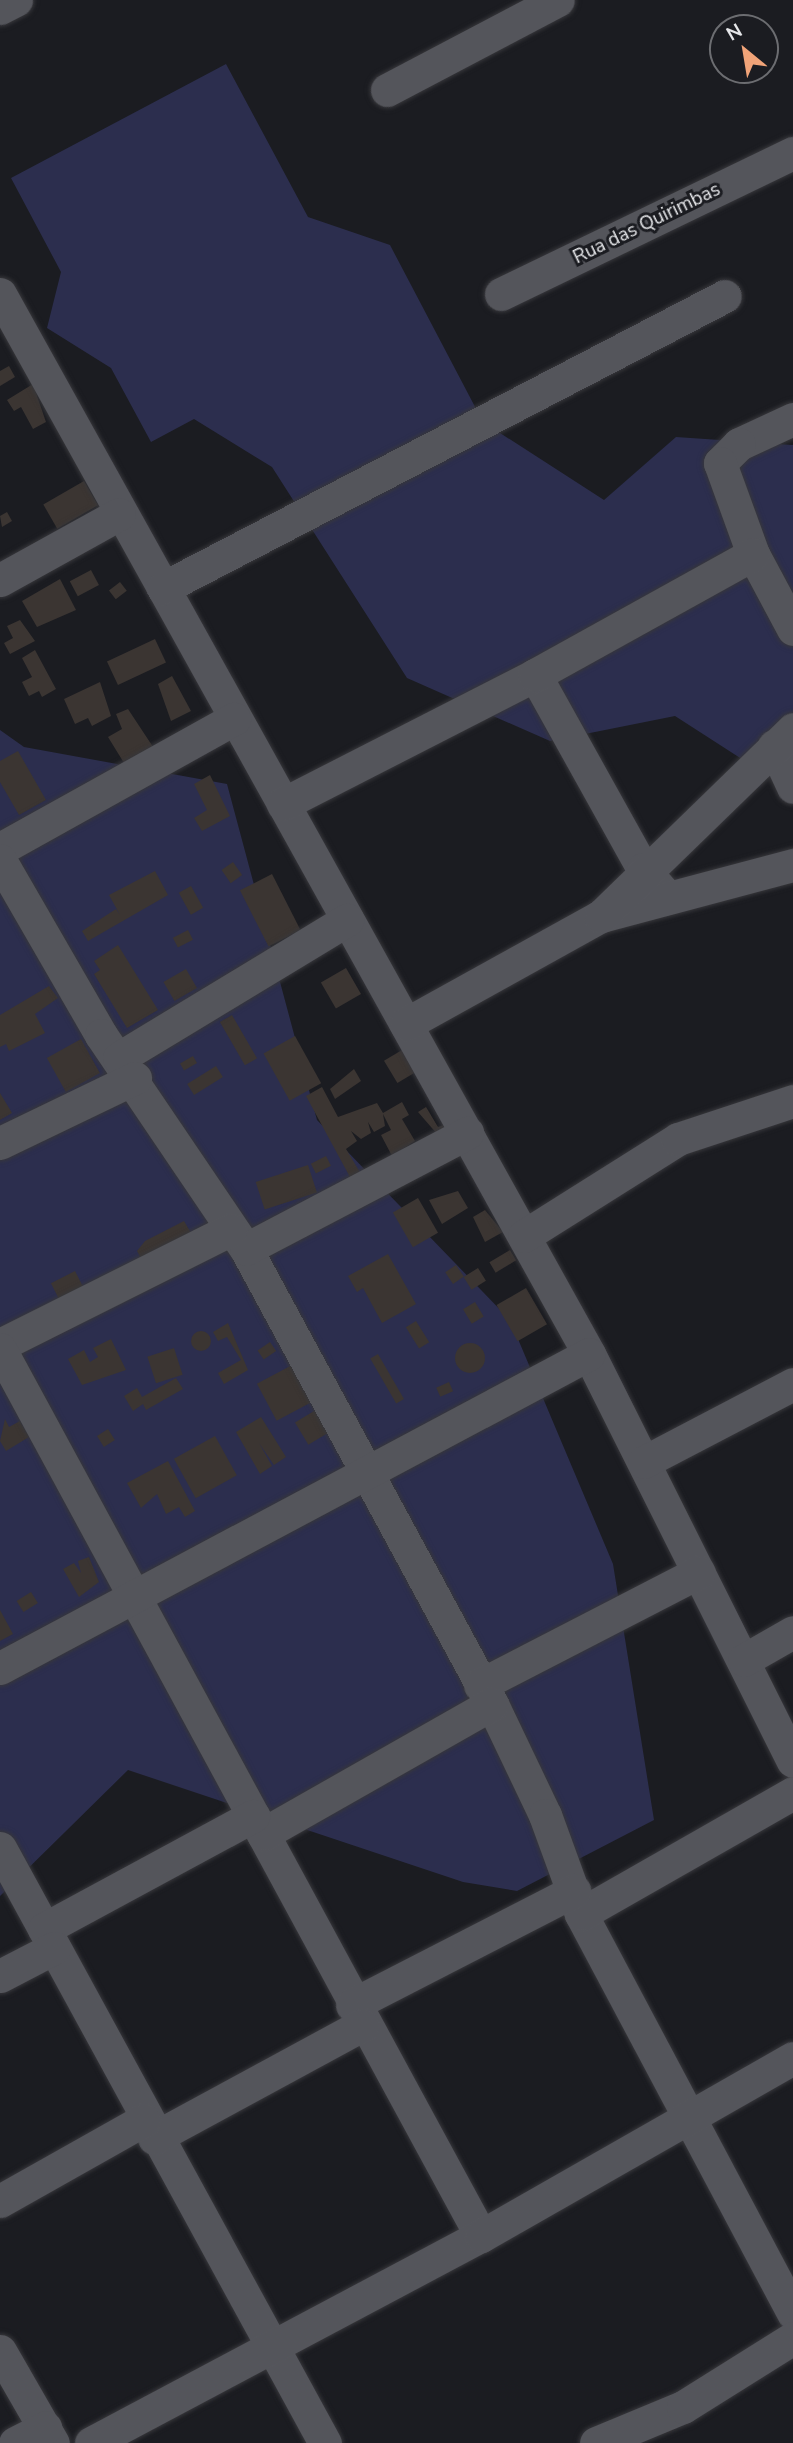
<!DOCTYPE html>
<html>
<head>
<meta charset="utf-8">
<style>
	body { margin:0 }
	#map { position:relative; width:793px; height:2443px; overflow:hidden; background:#1b1c21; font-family:"Nunito Sans",sans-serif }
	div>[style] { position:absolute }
	.green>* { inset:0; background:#2c2e4e }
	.building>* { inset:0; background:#3b3532; transform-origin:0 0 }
	.round { border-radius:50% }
	.roads { filter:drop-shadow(0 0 2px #37373b) drop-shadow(0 0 2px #37373b) }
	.minor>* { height:33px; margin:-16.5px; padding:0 16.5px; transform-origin:16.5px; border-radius:16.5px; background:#54555b }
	span { translate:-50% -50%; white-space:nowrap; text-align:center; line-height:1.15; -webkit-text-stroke:6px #1b1c21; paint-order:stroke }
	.street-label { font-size:19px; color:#e5e6e9 }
	.north { position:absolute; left:709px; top:14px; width:70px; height:70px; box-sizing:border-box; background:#1b1c21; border:2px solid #6c6d71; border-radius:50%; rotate:330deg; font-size:19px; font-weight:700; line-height:28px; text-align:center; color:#e5e6e9 }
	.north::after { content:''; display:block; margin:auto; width:24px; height:32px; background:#f0a378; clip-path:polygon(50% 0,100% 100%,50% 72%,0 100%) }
</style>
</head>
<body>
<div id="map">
	<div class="green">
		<div style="clip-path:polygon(226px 64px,308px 217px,390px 245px,483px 422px,604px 500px,676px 437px,793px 445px,793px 792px,675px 716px,550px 741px,407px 678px,272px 467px,194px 419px,151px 442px,111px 368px,47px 328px,61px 272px,11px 178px)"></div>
		<div style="clip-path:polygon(0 730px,24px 747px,227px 784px,317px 1120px,510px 1320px,613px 1564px,654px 1820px,517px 1891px,463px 1882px,128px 1770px,0 1896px)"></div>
	</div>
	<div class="building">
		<div style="clip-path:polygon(9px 366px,15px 377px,0 386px,0 371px)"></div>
		<div style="clip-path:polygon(33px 384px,46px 422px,33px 429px,21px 407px,14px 411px,7px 400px)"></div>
		<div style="left:84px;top:481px;width:28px;height:47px;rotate:60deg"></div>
		<div style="clip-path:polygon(7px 512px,12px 521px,2px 527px,0 516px)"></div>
		<div style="left:91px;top:570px;width:17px;height:24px;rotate:62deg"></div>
		<div style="clip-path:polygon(60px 579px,76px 610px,37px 627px,22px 601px)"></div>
		<div style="left:120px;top:582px;width:11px;height:14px;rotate:52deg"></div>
		<div style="clip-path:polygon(20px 620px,35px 641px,10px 654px,4px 643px,13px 638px,7px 626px)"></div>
		<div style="left:155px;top:639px;width:26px;height:53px;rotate:65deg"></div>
		<div style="clip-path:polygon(35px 650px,56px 689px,42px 697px,39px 691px,29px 696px,22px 682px,32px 677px,22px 658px)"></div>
		<div style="clip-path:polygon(172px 676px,191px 711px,171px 721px,158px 684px)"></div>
		<div style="clip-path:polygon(100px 682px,111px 716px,92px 726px,88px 718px,75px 724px,64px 699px)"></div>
		<div style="clip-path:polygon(128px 709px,161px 759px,132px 776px,108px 737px,122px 729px,116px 714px)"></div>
		<div style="clip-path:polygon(18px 751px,46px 800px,19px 815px,0 782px,0 761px)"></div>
		<div style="clip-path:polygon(210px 775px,230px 816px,202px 831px,194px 818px,207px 810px,194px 784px)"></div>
		<div style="left:233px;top:862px;width:16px;height:14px;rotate:55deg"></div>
		<div style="clip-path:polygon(155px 871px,168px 895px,88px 941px,82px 931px,116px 909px,120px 915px,109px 895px)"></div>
		<div style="left:272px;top:874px;width:63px;height:36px;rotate:63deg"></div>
		<div style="left:191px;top:886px;width:25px;height:14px;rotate:61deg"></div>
		<div style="left:188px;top:930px;width:11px;height:17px;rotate:63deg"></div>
		<div style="clip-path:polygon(118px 945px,158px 1010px,127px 1028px,94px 974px,100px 970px,94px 961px)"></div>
		<div style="left:346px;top:968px;width:30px;height:29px;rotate:60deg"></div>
		<div style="left:186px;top:969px;width:22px;height:26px;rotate:60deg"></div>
		<div style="clip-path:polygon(49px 986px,58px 998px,35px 1014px,45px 1033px,9px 1051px,6px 1044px,0 1047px,0 1015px)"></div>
		<div style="left:232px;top:1015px;width:50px;height:14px;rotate:60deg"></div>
		<div style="left:295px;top:1036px;width:54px;height:36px;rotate:61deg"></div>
		<div style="left:81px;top:1039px;width:39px;height:39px;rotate:61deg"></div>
		<div style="left:402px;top:1050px;width:26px;height:21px;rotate:59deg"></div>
		<div style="left:193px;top:1056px;width:8px;height:15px;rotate:60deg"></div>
		<div style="left:216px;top:1066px;width:13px;height:34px;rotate:58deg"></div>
		<div style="clip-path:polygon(354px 1069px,361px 1081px,335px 1099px,330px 1089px)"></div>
		<div style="clip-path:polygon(322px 1087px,338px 1117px,377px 1103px,383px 1113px,402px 1102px,409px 1115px,402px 1119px,415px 1141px,392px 1156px,381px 1135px,391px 1130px,383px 1114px,385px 1126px,374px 1132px,368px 1122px,371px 1133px,361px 1139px,351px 1131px,357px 1141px,346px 1149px,367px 1184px,357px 1190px,306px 1096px)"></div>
		<div style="clip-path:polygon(0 1093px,12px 1113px,0 1120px)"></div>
		<div style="clip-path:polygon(426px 1107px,438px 1127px,444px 1125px,444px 1142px,418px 1112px)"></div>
		<div style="left:326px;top:1156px;width:11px;height:17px;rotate:63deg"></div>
		<div style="left:308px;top:1165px;width:29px;height:55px;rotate:72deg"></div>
		<div style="clip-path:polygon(458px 1191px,468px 1208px,442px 1224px,429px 1200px)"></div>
		<div style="left:418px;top:1198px;width:40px;height:29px;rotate:60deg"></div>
		<div style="clip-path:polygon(485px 1210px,503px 1232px,485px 1242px,473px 1217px)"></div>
		<div style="clip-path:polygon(184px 1221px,191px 1233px,143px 1262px,137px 1251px,145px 1241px)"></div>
		<div style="left:510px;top:1250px;width:12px;height:24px;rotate:59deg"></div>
		<div style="clip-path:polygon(388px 1254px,416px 1304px,382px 1323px,363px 1288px,357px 1292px,348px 1276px)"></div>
		<div style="left:456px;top:1265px;width:14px;height:13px;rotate:56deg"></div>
		<div style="left:478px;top:1268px;width:15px;height:17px;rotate:58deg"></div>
		<div style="left:75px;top:1271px;width:18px;height:27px;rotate:63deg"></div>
		<div style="left:526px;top:1288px;width:42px;height:34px;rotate:60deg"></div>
		<div style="left:475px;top:1302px;width:17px;height:14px;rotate:59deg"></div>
		<div style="left:416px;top:1321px;width:25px;height:12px;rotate:58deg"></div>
		<div style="clip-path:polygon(228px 1323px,248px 1370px,224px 1384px,218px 1373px,241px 1360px,227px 1337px,218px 1341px,213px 1332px)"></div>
		<div class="round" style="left:191px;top:1331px;width:20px;height:20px"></div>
		<div style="clip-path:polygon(111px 1339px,126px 1370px,82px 1385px,68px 1359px,84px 1350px,90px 1362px,98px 1357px,93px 1348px)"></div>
		<div style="left:270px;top:1342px;width:11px;height:15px;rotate:56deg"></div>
		<div class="round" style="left:455px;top:1343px;width:30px;height:30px"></div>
		<div style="left:174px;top:1348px;width:28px;height:28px;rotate:72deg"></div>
		<div style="left:378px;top:1354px;width:52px;height:9px;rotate:60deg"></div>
		<div style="left:294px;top:1364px;width:42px;height:42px;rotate:62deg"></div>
		<div style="clip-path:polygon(176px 1378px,183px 1389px,146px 1410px,143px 1404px,133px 1411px,124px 1396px,137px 1388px,142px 1397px)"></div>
		<div style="left:449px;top:1382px;width:10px;height:14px;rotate:66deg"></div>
		<div style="left:319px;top:1408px;width:26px;height:28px;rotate:59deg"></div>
		<div style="clip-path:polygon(261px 1417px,286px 1457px,274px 1465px,259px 1443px,272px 1466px,260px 1474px,236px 1432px)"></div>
		<div style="clip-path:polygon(5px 1419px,9px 1427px,20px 1421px,29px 1437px,6px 1451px,0 1441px)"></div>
		<div style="left:108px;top:1429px;width:13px;height:13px;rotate:58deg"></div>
		<div style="left:215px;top:1436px;width:45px;height:47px;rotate:61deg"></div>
		<div style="clip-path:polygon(168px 1461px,195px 1511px,185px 1517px,179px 1507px,166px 1514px,157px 1494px,141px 1508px,127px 1483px)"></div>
		<div style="clip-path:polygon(89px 1557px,99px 1582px,79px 1597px,63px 1569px,74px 1563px,81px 1573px,78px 1561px)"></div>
		<div style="left:31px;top:1592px;width:13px;height:17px;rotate:58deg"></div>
		<div style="clip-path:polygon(0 1610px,13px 1634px,0 1641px)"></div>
	</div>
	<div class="roads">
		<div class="minor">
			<div style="left:0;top:8px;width:18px;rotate:-27deg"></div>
			<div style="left:387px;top:90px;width:193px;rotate:-27.8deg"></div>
			<div style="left:0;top:294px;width:1213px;rotate:60.94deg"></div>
			<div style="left:589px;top:1354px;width:455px;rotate:63.4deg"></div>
			<div style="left:501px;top:294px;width:324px;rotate:-25.8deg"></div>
			<div style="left:793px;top:419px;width:60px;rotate:155.2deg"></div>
			<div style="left:739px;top:444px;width:27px;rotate:135deg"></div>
			<div style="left:720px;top:463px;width:97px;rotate:70.1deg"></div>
			<div style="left:753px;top:554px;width:85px;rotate:61.9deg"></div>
			<div style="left:0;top:580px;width:136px;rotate:-29deg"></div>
			<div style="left:163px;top:588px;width:633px;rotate:-27.46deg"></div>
			<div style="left:535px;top:675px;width:222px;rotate:60.9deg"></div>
			<div style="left:643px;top:869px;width:38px;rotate:49deg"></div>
			<div style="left:774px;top:746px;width:45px;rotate:65.1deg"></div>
			<div style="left:283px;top:804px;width:283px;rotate:-27.1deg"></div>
			<div style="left:535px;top:675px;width:249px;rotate:-29deg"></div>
			<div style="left:0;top:849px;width:268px;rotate:-29.1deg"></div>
			<div style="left:0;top:860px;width:202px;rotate:60deg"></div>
			<div style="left:101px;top:1035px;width:258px;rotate:55.9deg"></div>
			<div style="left:246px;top:1249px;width:517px;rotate:61.6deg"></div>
			<div style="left:492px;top:1704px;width:123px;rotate:64.5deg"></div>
			<div style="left:545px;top:1815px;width:105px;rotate:70deg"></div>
			<div style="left:581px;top:1914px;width:452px;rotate:62deg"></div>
			<div style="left:601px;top:916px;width:199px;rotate:-14.9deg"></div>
			<div style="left:406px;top:1024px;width:223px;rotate:-29deg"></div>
			<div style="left:601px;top:916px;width:268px;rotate:-44.2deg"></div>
			<div style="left:119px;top:1058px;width:267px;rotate:-31.2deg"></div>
			<div style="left:0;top:1143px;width:150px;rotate:-25.7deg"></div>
			<div style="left:524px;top:1236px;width:182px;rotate:-32.2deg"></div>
			<div style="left:678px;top:1139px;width:121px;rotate:-18.3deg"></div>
			<div style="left:246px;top:1249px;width:250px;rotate:-27.7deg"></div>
			<div style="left:0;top:1345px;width:257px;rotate:-26.6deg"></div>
			<div style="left:0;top:1349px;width:1009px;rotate:61.53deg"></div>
			<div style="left:644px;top:1462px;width:168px;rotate:-27.6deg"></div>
			<div style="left:744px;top:1660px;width:56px;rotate:-29.7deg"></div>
			<div style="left:0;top:1668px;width:667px;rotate:-28.06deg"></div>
			<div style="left:480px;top:1685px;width:246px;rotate:-27.3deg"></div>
			<div style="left:263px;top:1834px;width:263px;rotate:-29.6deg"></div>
			<div style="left:0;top:1848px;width:678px;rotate:61.36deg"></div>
			<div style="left:581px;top:1914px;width:244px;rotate:-29.7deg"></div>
			<div style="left:44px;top:1929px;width:238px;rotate:-28.4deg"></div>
			<div style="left:0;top:1976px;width:61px;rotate:-27.4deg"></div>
			<div style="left:352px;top:2005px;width:250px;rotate:-27.2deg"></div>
			<div style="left:154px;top:2138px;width:237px;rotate:-28.5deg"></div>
			<div style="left:0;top:2201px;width:165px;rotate:-29.4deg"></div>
			<div style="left:0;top:2351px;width:106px;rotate:60.1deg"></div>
			<div style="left:15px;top:2443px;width:34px;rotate:-27deg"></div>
			<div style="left:91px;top:2443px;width:442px;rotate:-28deg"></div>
			<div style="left:481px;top:2236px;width:359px;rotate:-29.7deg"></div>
			<div style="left:596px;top:2443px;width:94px;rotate:-22.5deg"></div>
			<div style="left:683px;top:2407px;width:130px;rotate:-32.1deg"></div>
		</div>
	</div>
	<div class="street-label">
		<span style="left:647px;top:224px;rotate:-26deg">Rua das Quirimbas</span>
	</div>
	<div class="north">N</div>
</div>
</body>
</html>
